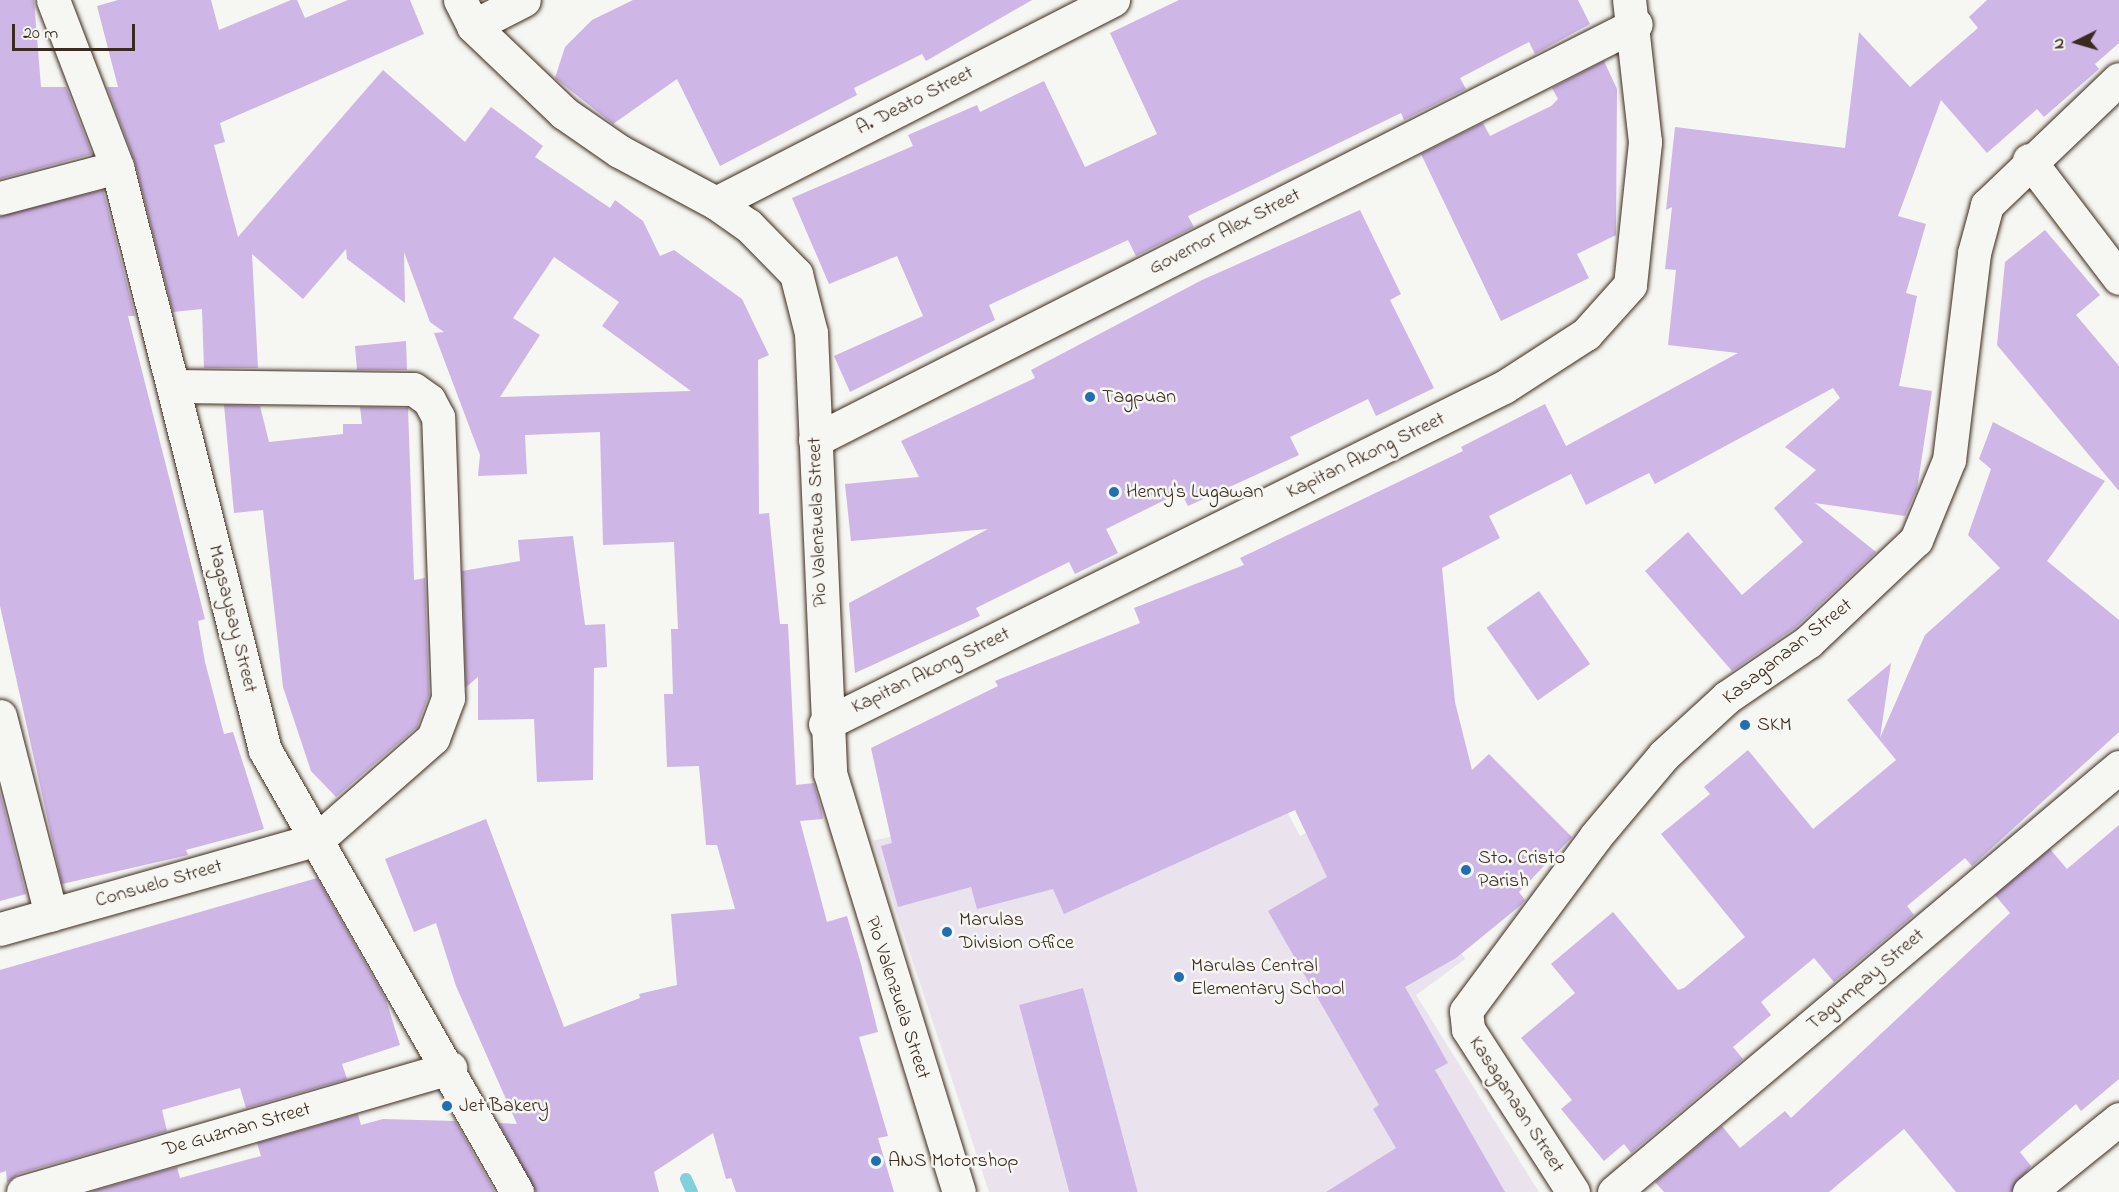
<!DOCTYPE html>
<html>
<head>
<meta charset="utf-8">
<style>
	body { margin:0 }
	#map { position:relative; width:2119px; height:1192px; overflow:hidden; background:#f6f6f2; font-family:"Indie Flower",sans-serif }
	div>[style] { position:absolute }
	.built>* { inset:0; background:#eae3ee }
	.stream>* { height:12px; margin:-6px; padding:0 6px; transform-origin:6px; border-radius:6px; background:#80d1d9 }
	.building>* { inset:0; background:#ceb6e6; transform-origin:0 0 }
	.roads { filter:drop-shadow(0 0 2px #3b2a1e) drop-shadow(0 0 2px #3b2a1e) }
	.minor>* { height:33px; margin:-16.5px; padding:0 16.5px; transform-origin:16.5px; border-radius:16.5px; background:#f6f6f2 }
	.dots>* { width:16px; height:16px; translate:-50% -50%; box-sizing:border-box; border:3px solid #f6f6f2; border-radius:50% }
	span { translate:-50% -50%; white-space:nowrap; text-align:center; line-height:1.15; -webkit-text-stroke:5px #f6f6f2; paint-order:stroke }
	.street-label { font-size:20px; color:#3b2a1e }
	.poi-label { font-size:20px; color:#3b2a1e }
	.left { translate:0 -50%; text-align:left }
	.north { position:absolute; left:2047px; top:12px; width:60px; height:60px; -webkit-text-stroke:4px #f6f6f2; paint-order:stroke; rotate:265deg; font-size:16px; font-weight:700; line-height:24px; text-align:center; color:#3b2a1e }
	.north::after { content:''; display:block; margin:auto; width:21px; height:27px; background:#3b2a1e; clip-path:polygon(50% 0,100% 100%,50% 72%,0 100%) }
	.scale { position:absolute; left:12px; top:24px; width:123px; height:27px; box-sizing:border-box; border:3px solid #3b2a1e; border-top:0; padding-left:8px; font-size:18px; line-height:21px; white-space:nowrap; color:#3b2a1e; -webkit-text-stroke:4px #f6f6f2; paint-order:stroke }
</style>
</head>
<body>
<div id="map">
	<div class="built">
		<div style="clip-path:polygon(1252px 745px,1300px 836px,1370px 800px,1465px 959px,1416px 995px,1539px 1192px,989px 1192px,873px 841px)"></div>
	</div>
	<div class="stream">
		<div style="left:686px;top:1179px;width:14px;rotate:65deg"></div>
	</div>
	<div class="building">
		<div style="clip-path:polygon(0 0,34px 0,41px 87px,66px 87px,92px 154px,0 179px)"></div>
		<div style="clip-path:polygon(evenodd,118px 0,211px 0,219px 30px,291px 0,297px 0,305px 18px,348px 0,410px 0,424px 34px,220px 123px,225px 142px,214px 145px,238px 237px,383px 70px,465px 142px,491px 107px,543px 146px,535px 157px,610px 208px,615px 200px,643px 221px,660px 256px,674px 250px,742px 299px,769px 355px,758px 360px,759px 514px,769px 513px,780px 624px,788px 624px,796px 785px,814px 783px,822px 812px,823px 819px,800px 821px,827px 922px,847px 916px,861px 964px,878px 1032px,859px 1037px,888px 1136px,878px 1138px,894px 1192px,736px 1192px,731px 1178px,726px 1179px,713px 1133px,654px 1172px,659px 1192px,536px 1192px,499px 1123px,517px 1124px,456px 986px,436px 923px,414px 932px,385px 859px,486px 819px,564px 1027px,640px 998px,639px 994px,677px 985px,671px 914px,735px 909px,717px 845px,706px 845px,699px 766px,667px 767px,664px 694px,673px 694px,671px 629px,678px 629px,674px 542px,603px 545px,600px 432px,525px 435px,527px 474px,478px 476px,480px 455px,434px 333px,444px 332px,430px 322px,404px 252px,405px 303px,347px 259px,346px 249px,303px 299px,252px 254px,258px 368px,204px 368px,202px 309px,173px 312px,135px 162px,107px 87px,118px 87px,97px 6px,118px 0,554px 257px,619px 302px,602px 326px,691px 391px,500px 397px,540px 335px,513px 318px,554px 257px)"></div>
		<div style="clip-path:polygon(633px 0,1032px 0,926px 61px,922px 54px,854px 88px,857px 95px,720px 166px,677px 79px,613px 124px,555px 78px,565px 47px,592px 20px)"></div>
		<div style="clip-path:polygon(1179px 0,1578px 0,1590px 24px,1535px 54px,1529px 42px,1460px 78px,1466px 89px,1404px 120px,1401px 113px,1188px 216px,1194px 227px,1136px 256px,1128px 240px,989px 305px,995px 320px,850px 392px,834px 356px,923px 316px,897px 256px,829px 284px,792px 198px,913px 146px,908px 135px,977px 105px,980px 112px,1044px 81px,1085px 167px,1157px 134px,1110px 33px)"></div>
		<div style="clip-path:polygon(1987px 0,2119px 0,2119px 43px,2095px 64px,2099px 69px,2044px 117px,2037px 109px,1987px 153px,1941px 100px,1898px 216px,1926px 224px,1906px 293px,1917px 296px,1899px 386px,1932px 391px,1917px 489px,1905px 516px,1815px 503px,1876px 552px,1796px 627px,1732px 671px,1645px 571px,1688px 532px,1742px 595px,1803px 542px,1774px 508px,1816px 470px,1785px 447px,1840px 398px,1833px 388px,1655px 484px,1649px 473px,1586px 505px,1571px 474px,1489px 516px,1500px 538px,1442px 568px,1455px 702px,1472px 770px,1489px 754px,1572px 837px,1519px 892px,1525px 900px,1521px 905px,1456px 958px,1405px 987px,1448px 1063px,1435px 1070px,1505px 1192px,1326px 1192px,1396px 1148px,1373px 1109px,1379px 1105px,1268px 911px,1327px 877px,1295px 810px,1064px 914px,1053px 889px,977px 909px,971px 887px,898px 907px,881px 846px,892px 843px,871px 748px,998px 686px,995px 681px,1140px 623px,1134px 608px,1244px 565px,1240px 558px,1463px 451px,1461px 447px,1545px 404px,1566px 446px,1738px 353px,1668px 345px,1676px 270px,1665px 269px,1672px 207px,1666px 210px,1675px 127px,1845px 148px,1859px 32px,1910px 87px,1978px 28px,1969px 17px)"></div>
		<div style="clip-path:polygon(1604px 61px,1617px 89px,1616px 235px,1577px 254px,1589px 278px,1501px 321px,1421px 154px,1483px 123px,1490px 136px,1551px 106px,1558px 99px,1552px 88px)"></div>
		<div style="clip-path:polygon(103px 190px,135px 316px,128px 316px,205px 619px,198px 621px,205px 662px,224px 734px,233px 732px,264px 829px,186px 850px,188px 855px,62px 884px,0 606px,0 216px)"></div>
		<div style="clip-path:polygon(1360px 210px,1401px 294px,1390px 300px,1434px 388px,1376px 416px,1368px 399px,1290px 437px,1299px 455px,1188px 506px,1181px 492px,1106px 529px,1118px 553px,1075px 574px,1069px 562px,976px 608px,980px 616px,855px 673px,849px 603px,988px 529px,851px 541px,845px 484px,919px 477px,901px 441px,1035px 378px,1031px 370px,1202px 280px)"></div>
		<div style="clip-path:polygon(2045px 230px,2100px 295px,2076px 315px,2119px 366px,2119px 491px,1997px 345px,2005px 262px)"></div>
		<div style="clip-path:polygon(406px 341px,407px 370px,357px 370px,355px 346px)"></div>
		<div style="clip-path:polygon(224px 405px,260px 406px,269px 442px,343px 434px,343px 424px,362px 424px,360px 407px,408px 408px,414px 580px,425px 578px,429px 695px,417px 727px,336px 797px,311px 771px,283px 687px,263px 510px,234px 513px)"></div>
		<div style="clip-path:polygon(1993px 422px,2105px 481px,2047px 561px,2119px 620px,2119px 732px,1972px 866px,1965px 858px,1907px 906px,1914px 915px,1834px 982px,1814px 958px,1761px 1002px,1771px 1015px,1733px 1047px,1743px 1059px,1631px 1153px,1624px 1144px,1604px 1161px,1561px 1109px,1572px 1100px,1521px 1038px,1575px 993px,1551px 964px,1613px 912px,1678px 990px,1684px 988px,1745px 937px,1661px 834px,1710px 794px,1704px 787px,1748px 750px,1813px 829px,1896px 760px,1847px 700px,1891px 663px,1880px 738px,1925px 635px,2000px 568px,1968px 535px,1991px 469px,1979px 459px)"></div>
		<div style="clip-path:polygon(573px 536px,585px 625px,605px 624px,607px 667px,594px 668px,593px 780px,537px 782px,534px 719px,478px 720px,478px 677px,466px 687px,462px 571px,520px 561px,518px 540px)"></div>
		<div style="left:1539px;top:591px;width:89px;height:64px;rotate:55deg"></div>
		<div style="clip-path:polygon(0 792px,26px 894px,0 901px)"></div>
		<div style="clip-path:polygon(2119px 825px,2119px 1079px,2081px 1111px,2076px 1104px,2020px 1152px,2031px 1166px,2011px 1192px,1956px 1192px,1904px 1129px,1829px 1192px,1664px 1192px,1655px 1182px,1722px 1126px,1740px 1148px,1785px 1111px,1791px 1118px,2010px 913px,1995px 895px,2050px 849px,2067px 869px)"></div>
		<div style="clip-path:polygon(317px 878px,386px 1000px,400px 1045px,342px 1064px,347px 1079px,246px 1108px,240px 1088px,162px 1110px,167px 1131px,18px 1174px,7px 1183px,6px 1171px,0 1173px,0 970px)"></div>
		<div style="left:1083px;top:988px;width:212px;height:66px;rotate:75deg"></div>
		<div style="clip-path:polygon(358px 1114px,361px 1125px,383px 1119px,455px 1121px,495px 1192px,90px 1192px,177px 1167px,180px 1178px,261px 1156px,257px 1143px)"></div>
	</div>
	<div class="roads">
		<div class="minor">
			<div style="left:53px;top:0;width:179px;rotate:69deg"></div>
			<div style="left:117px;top:167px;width:601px;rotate:75.76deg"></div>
			<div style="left:265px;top:750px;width:509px;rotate:60.31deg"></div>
			<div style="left:460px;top:0;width:29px;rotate:63deg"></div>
			<div style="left:473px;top:26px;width:126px;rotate:43.7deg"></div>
			<div style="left:564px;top:113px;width:67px;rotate:34.6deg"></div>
			<div style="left:619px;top:151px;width:110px;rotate:28.2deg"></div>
			<div style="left:716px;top:203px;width:39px;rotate:35deg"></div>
			<div style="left:748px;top:225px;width:69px;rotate:45.6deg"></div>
			<div style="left:796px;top:274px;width:61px;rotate:75.7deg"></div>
			<div style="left:811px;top:333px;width:440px;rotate:87.5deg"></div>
			<div style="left:830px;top:773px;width:438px;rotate:72.9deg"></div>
			<div style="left:473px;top:26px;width:57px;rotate:-27deg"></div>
			<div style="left:2029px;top:160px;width:148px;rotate:52.7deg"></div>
			<div style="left:0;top:198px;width:121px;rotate:-14.8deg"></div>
			<div style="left:716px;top:203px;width:446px;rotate:-27.1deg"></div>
			<div style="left:815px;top:440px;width:920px;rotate:-26.87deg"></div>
			<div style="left:0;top:716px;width:205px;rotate:75.6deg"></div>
			<div style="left:825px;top:724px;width:758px;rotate:-26.4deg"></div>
			<div style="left:1504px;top:387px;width:98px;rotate:-32.9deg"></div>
			<div style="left:1586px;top:334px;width:66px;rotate:-48.1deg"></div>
			<div style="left:1630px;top:285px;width:144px;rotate:-84deg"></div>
			<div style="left:1645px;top:142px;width:143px;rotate:-96.4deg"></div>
			<div style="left:0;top:929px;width:330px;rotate:-15.8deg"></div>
			<div style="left:318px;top:839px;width:153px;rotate:-41.3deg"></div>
			<div style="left:433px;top:738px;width:43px;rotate:-69.4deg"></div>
			<div style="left:448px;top:698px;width:281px;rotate:-92deg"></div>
			<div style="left:438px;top:417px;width:19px;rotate:-118deg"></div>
			<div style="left:429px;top:400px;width:19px;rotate:-145deg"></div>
			<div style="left:413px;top:389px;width:240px;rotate:-179.3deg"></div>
			<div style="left:23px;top:1192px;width:445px;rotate:-16.2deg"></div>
			<div style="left:1573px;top:1192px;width:194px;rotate:-122.8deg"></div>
			<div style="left:1468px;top:1029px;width:18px;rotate:-96deg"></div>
			<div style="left:1466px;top:1011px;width:217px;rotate:-53.4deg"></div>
			<div style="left:1595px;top:837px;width:107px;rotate:-49.9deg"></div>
			<div style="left:1664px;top:755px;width:86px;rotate:-42.6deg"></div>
			<div style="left:1727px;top:697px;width:98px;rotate:-34.2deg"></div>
			<div style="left:1808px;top:642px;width:149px;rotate:-43.4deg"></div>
			<div style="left:1916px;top:540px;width:87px;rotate:-67.6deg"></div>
			<div style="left:1949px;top:460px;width:209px;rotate:-83.1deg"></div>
			<div style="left:1974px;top:253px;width:50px;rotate:-74.8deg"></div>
			<div style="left:1987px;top:205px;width:182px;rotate:-43.7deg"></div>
			<div style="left:1614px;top:1192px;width:660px;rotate:-40.08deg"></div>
			<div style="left:2029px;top:1192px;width:116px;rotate:-39deg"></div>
		</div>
	</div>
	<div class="dots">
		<div style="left:1090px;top:397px;background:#1f6fb2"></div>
		<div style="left:1114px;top:492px;background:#1f6fb2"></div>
		<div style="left:1745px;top:725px;background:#1f6fb2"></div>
		<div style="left:1466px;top:870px;background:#1f6fb2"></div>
		<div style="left:947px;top:932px;background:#1f6fb2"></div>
		<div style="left:1179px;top:977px;background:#1f6fb2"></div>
		<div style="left:447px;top:1106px;background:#1f6fb2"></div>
		<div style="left:876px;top:1161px;background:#1f6fb2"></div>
	</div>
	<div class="street-label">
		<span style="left:915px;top:101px;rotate:-27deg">A. Deato Street</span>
		<span style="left:1225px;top:232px;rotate:-27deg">Governor Alex Street</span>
		<span style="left:1366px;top:456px;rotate:-26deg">Kapitan Akong Street</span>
		<span style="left:818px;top:522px;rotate:-92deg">Pio Valenzuela Street</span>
		<span style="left:232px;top:619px;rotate:76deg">Magsaysay Street</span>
		<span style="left:1788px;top:652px;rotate:-38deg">Kasaganaan Street</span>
		<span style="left:931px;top:671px;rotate:-26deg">Kapitan Akong Street</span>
		<span style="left:159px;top:884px;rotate:-16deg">Consuelo Street</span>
		<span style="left:1866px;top:980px;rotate:-40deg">Tagumpay Street</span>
		<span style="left:897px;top:998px;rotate:72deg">Pio Valenzuela Street</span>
		<span style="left:1516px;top:1105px;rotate:57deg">Kasaganaan Street</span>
		<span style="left:237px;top:1130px;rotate:-16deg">De Guzman Street</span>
	</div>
	<div class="poi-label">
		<span class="left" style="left:1102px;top:397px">Tagpuan</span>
		<span class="left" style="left:1126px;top:492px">Henry's Lugawan</span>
		<span class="left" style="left:1757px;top:725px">SKM</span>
		<span class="left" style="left:1478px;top:870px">Sto. Cristo<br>Parish</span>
		<span class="left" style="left:959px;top:932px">Marulas<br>Division Office</span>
		<span class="left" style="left:1191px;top:978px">Marulas Central<br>Elementary School</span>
		<span class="left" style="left:459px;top:1106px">Jet Bakery</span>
		<span class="left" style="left:888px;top:1161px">ANS Motorshop</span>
	</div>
	<div class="north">N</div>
	<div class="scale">20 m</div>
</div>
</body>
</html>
